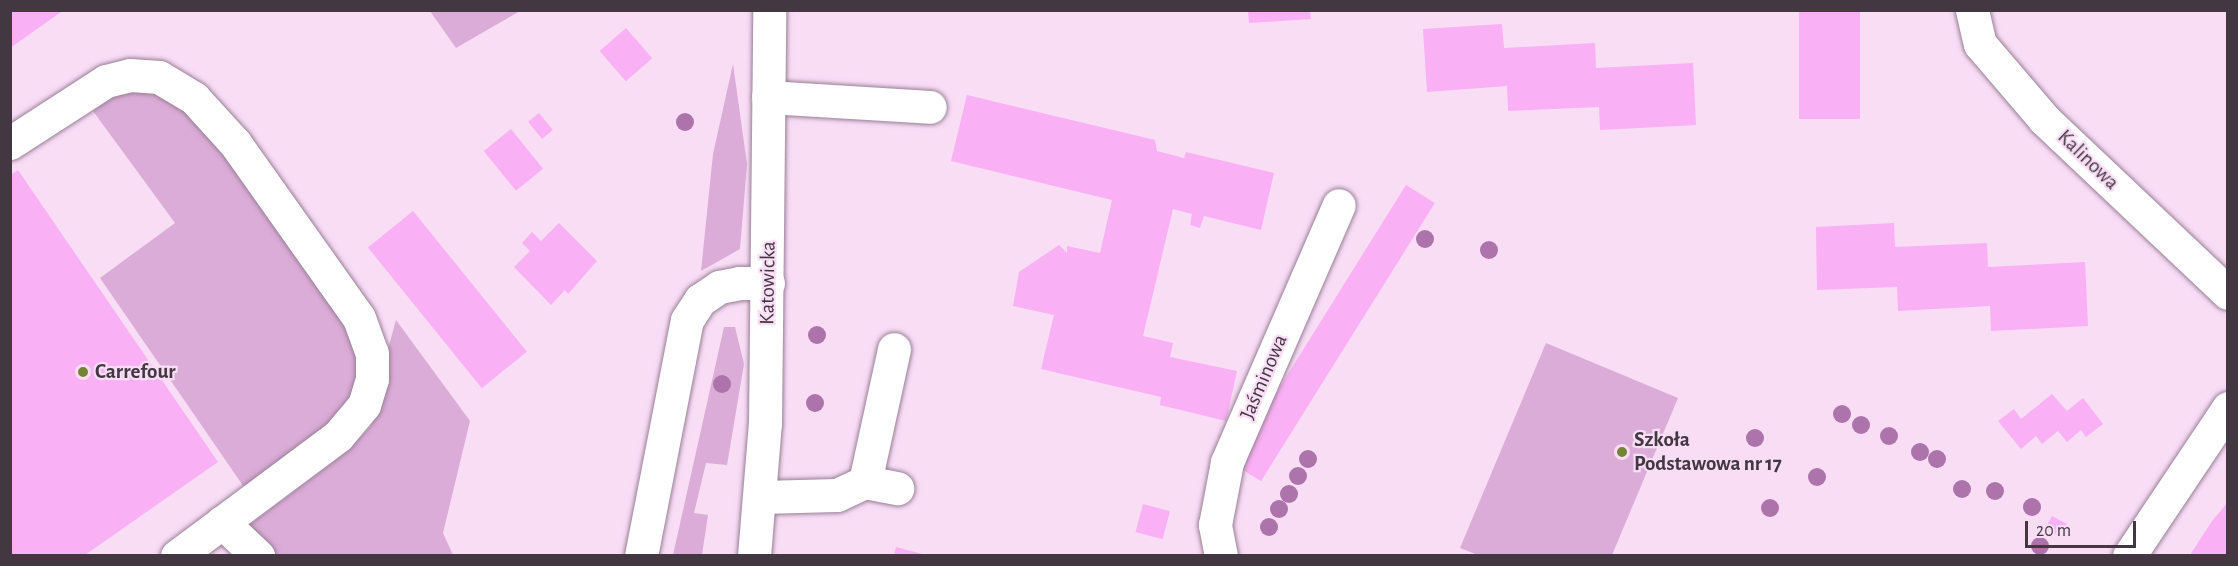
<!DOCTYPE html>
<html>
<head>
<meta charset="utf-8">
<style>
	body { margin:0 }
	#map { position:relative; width:2238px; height:566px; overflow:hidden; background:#f8ddf5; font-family:"Alegreya Sans",sans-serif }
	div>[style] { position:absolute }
	.green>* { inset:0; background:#dbacd7 }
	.building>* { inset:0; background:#f9b0f4; transform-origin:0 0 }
	.roads { filter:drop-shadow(0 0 2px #987f96) drop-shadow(0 0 2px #987f96) }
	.minor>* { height:33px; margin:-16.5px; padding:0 16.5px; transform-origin:16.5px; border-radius:16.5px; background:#fff }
	.trees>* { width:18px; height:18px; margin:-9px; border-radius:50%; background:#ad73ab }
	.dots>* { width:16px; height:16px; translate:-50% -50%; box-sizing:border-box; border:3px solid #f8ddf5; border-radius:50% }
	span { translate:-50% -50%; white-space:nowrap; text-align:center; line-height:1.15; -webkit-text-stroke:4.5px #f8ddf5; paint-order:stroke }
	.street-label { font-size:21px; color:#433842 }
	.poi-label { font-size:21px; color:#433842; font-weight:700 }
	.left { translate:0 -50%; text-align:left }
	.frame { position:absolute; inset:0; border:12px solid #433842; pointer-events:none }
	.scale { position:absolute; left:2025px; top:521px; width:111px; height:27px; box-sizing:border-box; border:3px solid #433842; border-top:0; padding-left:8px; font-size:18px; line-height:21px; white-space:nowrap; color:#433842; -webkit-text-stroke:4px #f8ddf5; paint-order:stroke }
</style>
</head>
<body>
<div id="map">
	<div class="green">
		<div style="clip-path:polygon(430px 11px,520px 11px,456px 48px)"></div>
		<div style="clip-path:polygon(733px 64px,747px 164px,740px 249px,701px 271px,713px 154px)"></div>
		<div style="clip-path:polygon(135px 92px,153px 93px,185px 110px,228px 149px,349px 326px,360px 357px,352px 400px,330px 425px,244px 487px,100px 278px,175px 223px,93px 111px,112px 97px)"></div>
		<div style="clip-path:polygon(396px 320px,470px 421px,443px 533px,453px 555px,270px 555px,248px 526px,349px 450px,370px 427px,380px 410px,388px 378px,388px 349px)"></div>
		<div style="clip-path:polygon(724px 327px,735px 327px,744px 364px,727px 465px,706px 463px,694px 513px,708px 515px,702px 555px,673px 555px)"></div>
		<div style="clip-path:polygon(1546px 343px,1678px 398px,1612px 555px,1478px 555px,1460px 548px)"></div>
	</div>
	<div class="building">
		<div style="clip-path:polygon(10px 10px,64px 10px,10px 48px)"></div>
		<div style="clip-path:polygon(1248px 10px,1310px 10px,1311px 19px,1249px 23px)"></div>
		<div style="left:1799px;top:10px;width:61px;height:109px"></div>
		<div style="clip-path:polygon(1502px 24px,1504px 48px,1595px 43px,1596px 68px,1693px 63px,1696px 125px,1600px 130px,1599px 107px,1508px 111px,1507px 86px,1427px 92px,1423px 29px)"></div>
		<div style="left:626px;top:28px;width:40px;height:35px;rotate:49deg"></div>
		<div style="clip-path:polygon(967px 95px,1155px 140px,1157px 151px,1184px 158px,1186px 152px,1274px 173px,1261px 230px,1204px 216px,1200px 228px,1190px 225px,1192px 214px,1173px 209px,1143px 336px,1173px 343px,1170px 357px,1237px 371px,1226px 421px,1160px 405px,1161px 397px,1041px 369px,1054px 315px,1013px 306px,1019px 272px,1059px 245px,1067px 253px,1067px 246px,1100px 253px,1112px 200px,951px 161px)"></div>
		<div style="left:539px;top:113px;width:22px;height:14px;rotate:51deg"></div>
		<div style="left:511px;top:129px;width:51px;height:35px;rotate:51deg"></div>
		<div style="clip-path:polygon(18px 170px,218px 462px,85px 555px,10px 555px,10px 175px)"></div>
		<div style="left:1406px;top:185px;width:34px;height:328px;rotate:32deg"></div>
		<div style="left:413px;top:211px;width:181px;height:58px;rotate:51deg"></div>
		<div style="clip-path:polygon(559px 223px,597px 261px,568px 294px,565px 290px,551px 305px,514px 267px,530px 251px,522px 243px,532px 232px,541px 241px)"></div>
		<div style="clip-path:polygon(1894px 223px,1895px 247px,1987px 243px,1988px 267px,2085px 262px,2088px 326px,1991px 331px,1990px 306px,1898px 311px,1897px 287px,1817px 290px,1816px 227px)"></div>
		<div style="clip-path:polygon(2052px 394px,2067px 411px,2083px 398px,2103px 424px,2086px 437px,2081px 430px,2067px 442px,2058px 431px,2042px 444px,2036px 436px,2021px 449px,1998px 421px,2014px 409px,2021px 419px)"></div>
		<div style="clip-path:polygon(2228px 502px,2228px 555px,2190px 555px,2212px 521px)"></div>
		<div style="left:1143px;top:504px;width:28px;height:29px;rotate:15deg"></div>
		<div style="left:2052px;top:516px;width:17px;height:14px;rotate:28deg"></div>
		<div style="clip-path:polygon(896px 547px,926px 555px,894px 555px)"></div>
	</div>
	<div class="roads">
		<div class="minor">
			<div style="left:1972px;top:10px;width:35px;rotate:77deg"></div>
			<div style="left:1980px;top:44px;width:99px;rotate:49.5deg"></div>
			<div style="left:2044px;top:119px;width:253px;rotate:43.4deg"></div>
			<div style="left:768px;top:97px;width:162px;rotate:3.5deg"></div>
			<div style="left:10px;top:143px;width:114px;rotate:-32.9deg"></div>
			<div style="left:106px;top:81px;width:25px;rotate:-14deg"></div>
			<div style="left:130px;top:75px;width:29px;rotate:4deg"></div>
			<div style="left:159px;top:77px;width:41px;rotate:31deg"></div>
			<div style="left:194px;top:98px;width:61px;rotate:47.7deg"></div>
			<div style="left:235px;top:143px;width:214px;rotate:54.7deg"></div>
			<div style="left:359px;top:318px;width:37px;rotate:70deg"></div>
			<div style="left:372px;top:353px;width:26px;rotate:90deg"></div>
			<div style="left:372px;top:379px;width:27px;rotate:107deg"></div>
			<div style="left:364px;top:405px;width:40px;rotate:130deg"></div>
			<div style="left:338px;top:436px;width:201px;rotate:143.3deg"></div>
			<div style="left:865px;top:482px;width:136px;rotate:-77.7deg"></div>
			<div style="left:761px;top:497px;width:76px;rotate:-1.5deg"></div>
			<div style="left:837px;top:495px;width:31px;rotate:-25deg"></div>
			<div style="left:865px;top:482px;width:33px;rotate:11deg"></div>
			<div style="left:222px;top:522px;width:50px;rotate:43.4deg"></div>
			<div style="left:641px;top:556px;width:240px;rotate:-79deg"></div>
			<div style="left:687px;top:320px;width:24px;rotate:-57deg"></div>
			<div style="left:700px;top:300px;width:23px;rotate:-34deg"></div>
			<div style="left:719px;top:287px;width:20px;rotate:-11deg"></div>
			<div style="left:739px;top:283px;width:29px"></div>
			<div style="left:754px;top:556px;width:133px;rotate:-85.3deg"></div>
			<div style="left:765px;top:423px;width:413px;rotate:-89.4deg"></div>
			<div style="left:1221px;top:556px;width:32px;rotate:-101deg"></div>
			<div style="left:1215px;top:525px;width:64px;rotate:-79.2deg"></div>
			<div style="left:1227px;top:462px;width:280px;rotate:-66.5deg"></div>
			<div style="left:2129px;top:556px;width:178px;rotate:-56.2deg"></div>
		</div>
	</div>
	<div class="trees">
		<div style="left:685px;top:122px"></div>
		<div style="left:1425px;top:239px"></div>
		<div style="left:1489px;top:250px"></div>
		<div style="left:817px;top:335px"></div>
		<div style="left:722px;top:384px"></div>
		<div style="left:815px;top:403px"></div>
		<div style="left:1842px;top:414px"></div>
		<div style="left:1861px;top:425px"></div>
		<div style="left:1889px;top:436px"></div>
		<div style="left:1755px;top:438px"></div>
		<div style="left:1920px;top:452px"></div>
		<div style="left:1308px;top:459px"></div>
		<div style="left:1937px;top:459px"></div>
		<div style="left:1298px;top:476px"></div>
		<div style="left:1817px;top:477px"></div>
		<div style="left:1962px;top:489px"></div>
		<div style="left:1995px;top:491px"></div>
		<div style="left:1289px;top:494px"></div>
		<div style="left:2032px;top:507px"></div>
		<div style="left:1770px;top:508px"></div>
		<div style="left:1279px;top:509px"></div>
		<div style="left:1269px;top:527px"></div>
		<div style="left:2040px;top:546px"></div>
	</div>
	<div class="dots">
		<div style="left:83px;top:372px;background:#748433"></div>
		<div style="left:1622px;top:452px;background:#748433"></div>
	</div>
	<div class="street-label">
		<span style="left:2088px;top:160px;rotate:44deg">Kalinowa</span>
		<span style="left:768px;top:283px;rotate:-89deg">Katowicka</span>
		<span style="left:1264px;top:377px;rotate:-67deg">Jaśminowa</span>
	</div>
	<div class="poi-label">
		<span class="left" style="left:95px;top:372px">Carrefour</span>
		<span class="left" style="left:1634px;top:452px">Szkoła<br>Podstawowa nr 17</span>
	</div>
	<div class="frame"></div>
	<div class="scale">20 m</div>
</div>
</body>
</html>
